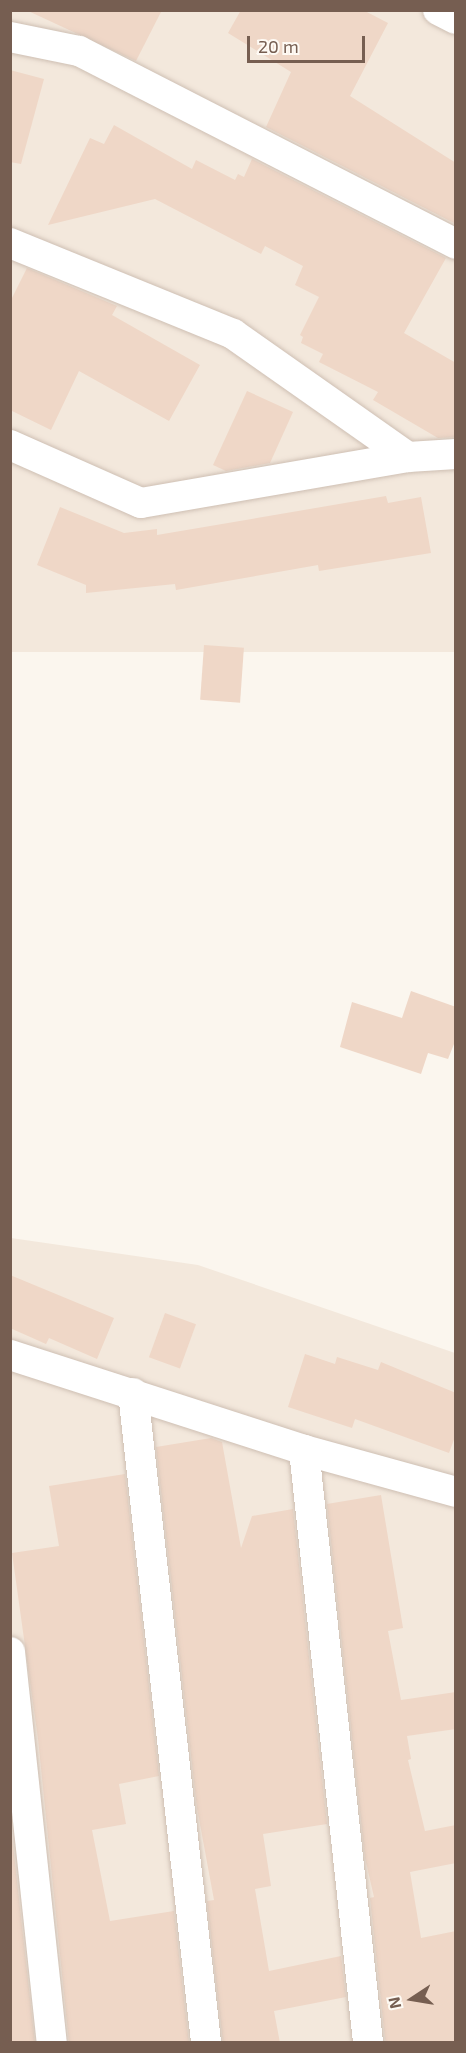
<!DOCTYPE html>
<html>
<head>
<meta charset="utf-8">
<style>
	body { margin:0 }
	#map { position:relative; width:466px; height:2053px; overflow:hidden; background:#fbf6ee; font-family:"Exo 2",sans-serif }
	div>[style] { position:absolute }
	.residential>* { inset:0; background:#f3e8dc; transform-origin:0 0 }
	.building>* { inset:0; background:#efd7c7; transform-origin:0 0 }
	.roads { filter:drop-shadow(0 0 2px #cebfb3) drop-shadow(0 0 2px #cebfb3) }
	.minor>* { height:30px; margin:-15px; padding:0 15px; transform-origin:15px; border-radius:15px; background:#fff }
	span { translate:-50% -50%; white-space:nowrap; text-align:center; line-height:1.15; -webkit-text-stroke:6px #fefaf4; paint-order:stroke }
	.frame { position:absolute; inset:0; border:12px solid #765e51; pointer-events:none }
	.north { position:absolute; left:382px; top:1969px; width:60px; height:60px; -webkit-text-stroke:4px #fefaf4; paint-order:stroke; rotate:258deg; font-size:16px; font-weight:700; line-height:24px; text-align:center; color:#765e51 }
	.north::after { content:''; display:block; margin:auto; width:21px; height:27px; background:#765e51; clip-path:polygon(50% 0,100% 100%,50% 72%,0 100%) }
	.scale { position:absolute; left:247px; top:36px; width:118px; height:27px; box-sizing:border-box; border:3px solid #765e51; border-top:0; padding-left:8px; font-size:18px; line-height:21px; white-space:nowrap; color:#765e51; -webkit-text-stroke:4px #fefaf4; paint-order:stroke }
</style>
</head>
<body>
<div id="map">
	<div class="residential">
		<div style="left:10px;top:11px;width:445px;height:641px"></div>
		<div style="clip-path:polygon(11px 1238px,198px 1265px,455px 1353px,455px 2042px,11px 2042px)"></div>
	</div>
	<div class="building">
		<div style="clip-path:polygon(26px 10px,162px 10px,136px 61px)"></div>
		<div style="clip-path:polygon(241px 10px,363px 10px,388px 23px,350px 96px,456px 163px,456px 224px,266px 127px,291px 72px,228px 33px)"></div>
		<div style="clip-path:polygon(10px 70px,44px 79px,21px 164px,10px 162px)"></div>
		<div style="clip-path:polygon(114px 125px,192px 169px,196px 160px,235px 180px,238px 174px,244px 177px,252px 159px,446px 258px,404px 333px,456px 363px,456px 437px,438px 438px,373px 400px,378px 392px,319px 362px,323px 354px,301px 343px,303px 337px,300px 335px,319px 297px,295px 285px,303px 266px,265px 246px,261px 254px,155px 199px,48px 225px,90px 138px,104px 144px)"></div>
		<div style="clip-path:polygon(27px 268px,117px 306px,112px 315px,200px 365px,169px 421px,79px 371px,51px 430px,10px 410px,10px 302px)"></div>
		<div style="clip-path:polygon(247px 391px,293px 412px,270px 463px,226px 471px,213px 465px)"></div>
		<div style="clip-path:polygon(386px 496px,388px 503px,421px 497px,431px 553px,319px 571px,318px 565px,176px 590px,175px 584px,86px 593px,86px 585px,37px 565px,60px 507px,124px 533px,157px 529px,157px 535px)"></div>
		<div style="left:204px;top:645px;width:40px;height:55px;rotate:4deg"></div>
		<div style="clip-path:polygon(411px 991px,456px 1007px,456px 1039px,448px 1059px,428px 1053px,421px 1074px,340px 1047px,352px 1002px,402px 1018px)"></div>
		<div style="clip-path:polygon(10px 1275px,114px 1318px,97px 1359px,49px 1338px,46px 1344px,10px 1328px)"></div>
		<div style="left:165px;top:1313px;width:33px;height:47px;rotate:20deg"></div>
		<div style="clip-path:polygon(305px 1354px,335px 1364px,337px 1357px,378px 1370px,381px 1362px,456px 1393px,456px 1434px,449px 1453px,355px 1419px,352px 1428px,288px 1407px)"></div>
		<div style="clip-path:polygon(211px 1438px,222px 1442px,241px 1548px,252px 1516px,293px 1509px,327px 1824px,263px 1834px,271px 1886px,255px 1889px,269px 1971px,341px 1956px,346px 1997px,274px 2011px,280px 2043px,223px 2043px,207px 1901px,214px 1900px,197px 1808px,156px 1447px)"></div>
		<div style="clip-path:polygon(125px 1474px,159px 1776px,119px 1784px,126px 1824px,92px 1830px,110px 1921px,174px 1911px,189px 2043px,69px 2043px,38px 1739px,12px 1553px,59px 1546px,49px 1486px)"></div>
		<div style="clip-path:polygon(381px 1495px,403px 1628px,388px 1631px,401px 1700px,456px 1692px,456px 1729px,407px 1736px,411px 1759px,408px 1760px,425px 1831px,456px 1825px,456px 1863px,410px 1872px,421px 1938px,456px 1931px,456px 2043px,386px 2043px,385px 2039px,370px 1898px,374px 1897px,365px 1858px,327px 1504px)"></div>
		<div style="clip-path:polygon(10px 1818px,35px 2043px,10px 2043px)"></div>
	</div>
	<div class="roads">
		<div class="minor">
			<div style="left:438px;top:10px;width:20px;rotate:27deg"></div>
			<div style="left:10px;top:37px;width:70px;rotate:11.5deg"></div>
			<div style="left:79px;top:51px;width:424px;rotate:27.1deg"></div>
			<div style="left:10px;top:243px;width:241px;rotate:22.2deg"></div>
			<div style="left:233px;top:334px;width:214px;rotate:35.1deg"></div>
			<div style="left:10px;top:445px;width:143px;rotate:23.9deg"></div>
			<div style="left:141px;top:503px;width:271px;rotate:-9.8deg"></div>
			<div style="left:408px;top:457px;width:48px;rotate:-3.6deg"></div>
			<div style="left:10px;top:1355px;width:309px;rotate:17.9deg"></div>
			<div style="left:304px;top:1450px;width:158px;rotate:15.4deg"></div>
			<div style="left:133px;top:1393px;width:653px;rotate:83.58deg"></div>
			<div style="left:304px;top:1450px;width:595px;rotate:83.83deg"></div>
			<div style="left:10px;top:1652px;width:392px;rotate:83.9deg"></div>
		</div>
	</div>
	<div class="frame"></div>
	<div class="north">N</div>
	<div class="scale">20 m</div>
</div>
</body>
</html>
